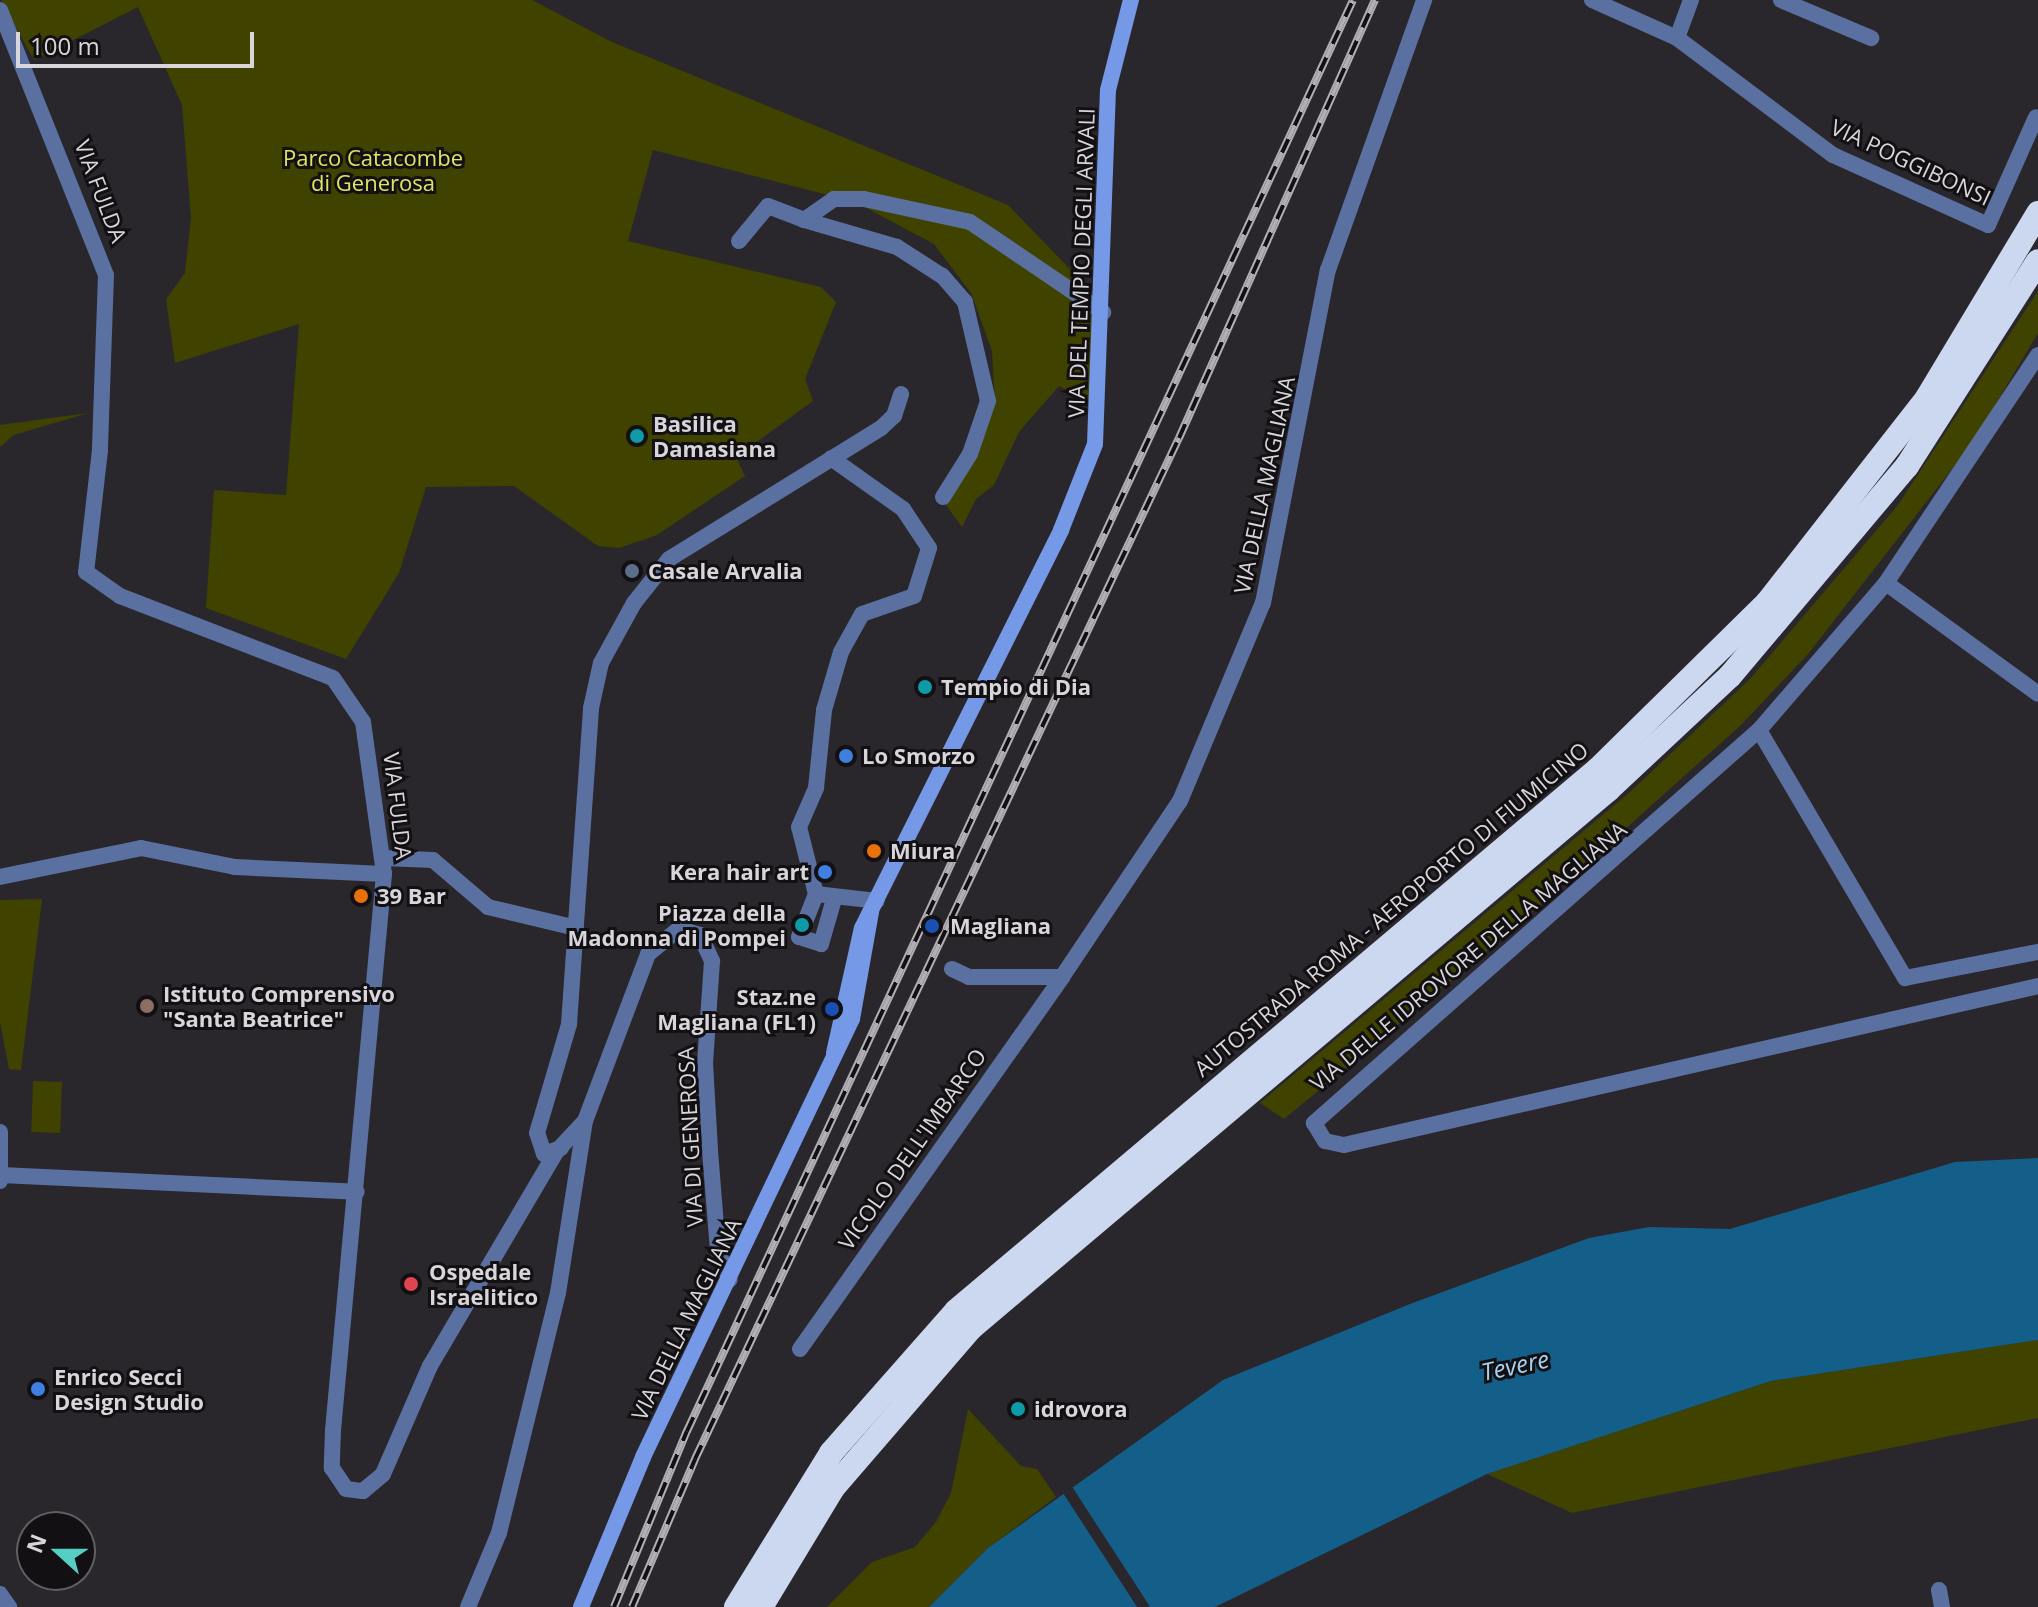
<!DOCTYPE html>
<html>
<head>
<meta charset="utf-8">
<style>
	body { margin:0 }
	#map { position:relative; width:2038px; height:1607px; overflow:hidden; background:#2a272c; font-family:"Open Sans",sans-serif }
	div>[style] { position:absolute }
	.green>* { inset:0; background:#404200; transform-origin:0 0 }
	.water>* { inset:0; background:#145f89 }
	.pier>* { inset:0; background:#2a272c; transform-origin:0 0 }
	.street>* { height:16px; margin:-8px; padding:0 8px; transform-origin:8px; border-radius:8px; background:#5a70a1 }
	.secondary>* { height:16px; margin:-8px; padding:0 8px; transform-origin:8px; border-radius:8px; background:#7598e7 }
	.highway>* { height:24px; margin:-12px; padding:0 12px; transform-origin:12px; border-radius:12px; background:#ccd7f0 }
	.rail>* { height:8px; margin-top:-4px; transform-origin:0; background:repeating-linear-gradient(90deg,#121013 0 15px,#b1afb3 0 30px); box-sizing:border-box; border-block:2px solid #b1afb3 }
	.dots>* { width:22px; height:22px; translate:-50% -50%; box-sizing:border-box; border:4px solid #121013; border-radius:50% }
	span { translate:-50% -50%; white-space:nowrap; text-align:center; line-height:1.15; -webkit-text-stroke:6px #121013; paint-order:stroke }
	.park-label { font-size:22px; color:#dfe463 }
	.street-label { font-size:22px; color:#d8d6da }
	.poi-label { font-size:22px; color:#d8d6da; font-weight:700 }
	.left { translate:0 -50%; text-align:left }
	.right { translate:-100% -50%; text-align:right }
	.water-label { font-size:24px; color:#a8d1f0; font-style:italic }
	.north { position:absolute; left:16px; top:1511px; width:80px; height:80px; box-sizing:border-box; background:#121013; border:2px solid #615f63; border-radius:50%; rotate:291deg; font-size:22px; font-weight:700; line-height:32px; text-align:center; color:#d8d6da }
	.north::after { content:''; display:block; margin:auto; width:28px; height:36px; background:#55cec5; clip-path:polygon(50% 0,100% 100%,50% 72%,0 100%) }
	.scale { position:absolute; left:16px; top:32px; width:238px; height:36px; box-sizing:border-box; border:4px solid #d8d6da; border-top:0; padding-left:10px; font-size:24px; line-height:28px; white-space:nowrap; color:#d8d6da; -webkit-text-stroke:6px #121013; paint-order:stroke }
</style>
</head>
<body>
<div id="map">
	<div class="green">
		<div style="clip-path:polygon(1px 0,532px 0,612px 42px,1008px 205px,1093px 293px,1095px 404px,1059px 386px,1019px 432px,994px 485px,976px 499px,962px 527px,946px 505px,995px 405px,992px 351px,971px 293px,934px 244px,855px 202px,653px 150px,628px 241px,821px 287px,836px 302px,805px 379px,813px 401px,736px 457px,745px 476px,657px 535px,619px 548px,598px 546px,514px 486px,426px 487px,399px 573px,346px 659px,206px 608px,214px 490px,286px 495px,299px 324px,175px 363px,166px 299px,185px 273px,191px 218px,182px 105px,138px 7px,34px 60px)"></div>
		<div style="clip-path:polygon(2038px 291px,2038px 333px,1973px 442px,1808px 654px,1741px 725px,1517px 926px,1284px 1119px,1260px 1103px,1630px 792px,1750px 679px,1898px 505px)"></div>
		<div style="clip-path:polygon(88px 413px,14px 435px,0 447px,0 425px)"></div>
		<div style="clip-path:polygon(42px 899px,21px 1070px,9px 1069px,0 1022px,0 900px)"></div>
		<div style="left:33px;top:1081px;width:29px;height:51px;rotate:2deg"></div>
		<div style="clip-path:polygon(2038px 1340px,2038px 1418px,1572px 1513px,1487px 1474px,1771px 1381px)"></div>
		<div style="clip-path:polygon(968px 1409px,1021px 1466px,1037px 1469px,1056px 1497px,988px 1548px,929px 1607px,827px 1607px,872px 1562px,915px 1547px,936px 1522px,951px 1493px)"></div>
	</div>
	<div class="water">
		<div style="clip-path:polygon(2038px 1158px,2038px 1340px,1771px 1381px,1487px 1474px,1215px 1607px,929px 1607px,988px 1548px,1223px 1380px,1410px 1304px,1589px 1238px,1649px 1227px,1730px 1229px,1955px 1162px)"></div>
	</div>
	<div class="pier">
		<div style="left:1069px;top:1482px;width:148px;height:11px;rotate:57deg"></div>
	</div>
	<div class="street">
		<div style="left:1592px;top:0;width:93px;rotate:24.1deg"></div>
		<div style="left:1691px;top:0;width:40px;rotate:110.2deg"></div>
		<div style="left:1677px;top:38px;width:195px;rotate:36.9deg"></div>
		<div style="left:1833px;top:155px;width:170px;rotate:24.3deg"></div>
		<div style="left:1988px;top:225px;width:118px;rotate:-66deg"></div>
		<div style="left:1781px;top:0;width:98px;rotate:22.9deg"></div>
		<div style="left:0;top:10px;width:285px;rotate:68.2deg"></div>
		<div style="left:106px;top:275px;width:175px;rotate:92deg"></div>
		<div style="left:100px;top:450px;width:123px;rotate:96.5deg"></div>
		<div style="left:86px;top:572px;width:42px;rotate:35.2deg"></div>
		<div style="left:120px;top:596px;width:228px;rotate:21.1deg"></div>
		<div style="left:333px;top:678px;width:53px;rotate:55.7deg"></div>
		<div style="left:363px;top:722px;width:153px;rotate:82.1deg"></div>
		<div style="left:384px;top:874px;width:558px;rotate:95.24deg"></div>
		<div style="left:333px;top:1430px;width:38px;rotate:92deg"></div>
		<div style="left:332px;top:1468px;width:25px;rotate:56deg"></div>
		<div style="left:346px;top:1489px;width:17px;rotate:7deg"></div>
		<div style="left:363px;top:1491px;width:26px;rotate:-40deg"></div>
		<div style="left:383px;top:1474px;width:118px;rotate:-66.5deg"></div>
		<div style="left:430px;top:1366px;width:248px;rotate:-59.5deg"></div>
		<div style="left:556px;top:1152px;width:42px;rotate:-46.9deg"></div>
		<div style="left:739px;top:241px;width:45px;rotate:-50.4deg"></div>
		<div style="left:768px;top:206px;width:39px;rotate:21deg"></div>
		<div style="left:2038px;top:355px;width:274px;rotate:123.7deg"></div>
		<div style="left:1886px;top:583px;width:194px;rotate:130.8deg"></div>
		<div style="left:1759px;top:730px;width:594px;rotate:138.55deg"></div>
		<div style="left:1314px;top:1123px;width:21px;rotate:59deg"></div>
		<div style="left:1325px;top:1141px;width:19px;rotate:12deg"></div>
		<div style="left:1344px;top:1145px;width:712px;rotate:-12.9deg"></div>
		<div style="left:943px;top:497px;width:51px;rotate:-57.9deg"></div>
		<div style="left:970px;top:454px;width:56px;rotate:-71.2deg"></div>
		<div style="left:988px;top:401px;width:102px;rotate:-103.1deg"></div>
		<div style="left:965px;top:302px;width:35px;rotate:-131deg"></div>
		<div style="left:942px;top:276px;width:54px;rotate:-147.2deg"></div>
		<div style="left:897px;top:247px;width:97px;rotate:-163.8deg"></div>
		<div style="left:804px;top:220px;width:37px;rotate:-35deg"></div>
		<div style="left:834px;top:199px;width:30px"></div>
		<div style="left:864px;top:199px;width:108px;rotate:12.2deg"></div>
		<div style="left:970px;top:222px;width:161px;rotate:34.1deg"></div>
		<div style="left:1886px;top:583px;width:188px;rotate:36.1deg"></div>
		<div style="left:1759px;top:730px;width:288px;rotate:59.5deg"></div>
		<div style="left:1905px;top:978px;width:136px;rotate:-11.1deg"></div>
		<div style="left:383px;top:858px;width:50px;rotate:2.3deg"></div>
		<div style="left:433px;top:860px;width:72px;rotate:40.5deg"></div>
		<div style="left:488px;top:907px;width:90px;rotate:13.4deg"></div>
		<div style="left:0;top:877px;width:144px;rotate:-11.6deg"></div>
		<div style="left:141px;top:848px;width:96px;rotate:11.4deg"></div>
		<div style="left:235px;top:867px;width:149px;rotate:2.7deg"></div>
		<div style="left:816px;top:894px;width:69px;rotate:-104.2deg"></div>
		<div style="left:799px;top:827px;width:43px;rotate:-66.4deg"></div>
		<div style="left:816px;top:788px;width:78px;rotate:-84.1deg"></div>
		<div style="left:824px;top:710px;width:60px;rotate:-73.7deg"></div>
		<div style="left:841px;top:652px;width:43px;rotate:-61.1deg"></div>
		<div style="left:862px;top:614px;width:55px;rotate:-19.1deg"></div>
		<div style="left:914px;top:596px;width:50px;rotate:-72.6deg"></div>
		<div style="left:929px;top:548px;width:47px;rotate:-123.7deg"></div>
		<div style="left:903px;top:509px;width:88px;rotate:-144.7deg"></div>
		<div style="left:834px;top:899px;width:47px;rotate:106.1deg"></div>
		<div style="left:821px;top:944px;width:23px;rotate:-162deg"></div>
		<div style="left:799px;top:937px;width:46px;rotate:-68.4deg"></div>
		<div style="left:816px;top:894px;width:61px;rotate:6.5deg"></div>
		<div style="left:952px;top:969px;width:19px;rotate:25deg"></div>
		<div style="left:969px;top:977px;width:93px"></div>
		<div style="left:1062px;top:977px;width:212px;rotate:-56.2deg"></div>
		<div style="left:1180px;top:801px;width:215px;rotate:-67.3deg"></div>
		<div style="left:1263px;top:603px;width:339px;rotate:-79deg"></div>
		<div style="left:1328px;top:270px;width:287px;rotate:-70.4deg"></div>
		<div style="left:0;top:1132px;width:49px;rotate:90deg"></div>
		<div style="left:561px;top:1148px;width:18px;rotate:161deg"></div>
		<div style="left:544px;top:1154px;width:22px;rotate:-108deg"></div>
		<div style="left:537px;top:1133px;width:114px;rotate:-73.6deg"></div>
		<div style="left:569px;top:1024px;width:317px;rotate:-86deg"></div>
		<div style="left:591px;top:708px;width:46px;rotate:-77.5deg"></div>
		<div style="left:601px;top:663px;width:68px;rotate:-61.2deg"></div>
		<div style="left:634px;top:603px;width:56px;rotate:-51.5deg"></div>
		<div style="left:669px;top:559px;width:249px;rotate:-31.7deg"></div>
		<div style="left:881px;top:428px;width:18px;rotate:-43deg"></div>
		<div style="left:894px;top:416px;width:23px;rotate:-72deg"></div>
		<div style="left:1px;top:1175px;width:356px;rotate:2.7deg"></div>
		<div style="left:800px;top:1349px;width:455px;rotate:-54.8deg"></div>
		<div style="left:1939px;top:1590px;width:17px;rotate:80deg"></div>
		<div style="left:0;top:1594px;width:16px;rotate:55deg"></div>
		<div style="left:468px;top:1607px;width:80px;rotate:-67.3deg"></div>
		<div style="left:499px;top:1533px;width:247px;rotate:-76.2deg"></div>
		<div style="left:558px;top:1293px;width:174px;rotate:-81.1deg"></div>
		<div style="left:585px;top:1121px;width:178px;rotate:-69.3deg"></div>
		<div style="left:648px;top:954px;width:40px;rotate:-39deg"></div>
		<div style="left:679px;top:929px;width:22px;rotate:16deg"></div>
		<div style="left:700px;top:935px;width:29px;rotate:65deg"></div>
		<div style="left:712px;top:961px;width:102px;rotate:93.9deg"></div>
		<div style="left:705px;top:1063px;width:88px;rotate:86.7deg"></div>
		<div style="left:710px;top:1151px;width:100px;rotate:85.4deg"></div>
		<div style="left:718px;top:1251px;width:31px;rotate:68deg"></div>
	</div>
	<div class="secondary">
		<div style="left:834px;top:1053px;width:128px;rotate:-77.4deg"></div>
		<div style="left:862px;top:928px;width:445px;rotate:-63.4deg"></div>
		<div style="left:1061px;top:530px;width:92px;rotate:-68.4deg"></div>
		<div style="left:1095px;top:444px;width:354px;rotate:-87.9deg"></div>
		<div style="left:1108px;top:90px;width:93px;rotate:-75.7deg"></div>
		<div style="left:581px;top:1607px;width:162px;rotate:-67.5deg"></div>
		<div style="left:643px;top:1457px;width:485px;rotate:-64.5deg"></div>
		<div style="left:852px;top:1019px;width:109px;rotate:-79.9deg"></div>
	</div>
	<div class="highway">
		<div style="left:736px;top:1607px;width:181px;rotate:-58.3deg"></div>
		<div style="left:831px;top:1453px;width:189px;rotate:-48.6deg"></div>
		<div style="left:956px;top:1311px;width:840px;rotate:-40.17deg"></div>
		<div style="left:1598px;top:769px;width:237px;rotate:-44.5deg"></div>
		<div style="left:1767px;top:603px;width:260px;rotate:-52deg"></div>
		<div style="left:1927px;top:398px;width:216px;rotate:-59deg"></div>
		<div style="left:761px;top:1607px;width:139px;rotate:-58.8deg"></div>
		<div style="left:833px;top:1488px;width:211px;rotate:-49.2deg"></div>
		<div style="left:971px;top:1328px;width:834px;rotate:-40.18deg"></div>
		<div style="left:1608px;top:790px;width:167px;rotate:-43.1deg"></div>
		<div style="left:1730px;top:676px;width:275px;rotate:-49.9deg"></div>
		<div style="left:1907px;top:466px;width:243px;rotate:-57.4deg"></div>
	</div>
	<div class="rail">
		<div style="left:614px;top:1607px;width:191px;rotate:-67.5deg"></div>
		<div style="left:687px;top:1431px;width:1578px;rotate:-65.04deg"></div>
		<div style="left:632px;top:1607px;width:161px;rotate:-66.9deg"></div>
		<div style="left:695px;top:1459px;width:1130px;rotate:-64.64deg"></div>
		<div style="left:1179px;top:438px;width:480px;rotate:-65.9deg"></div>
	</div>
	<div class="dots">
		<div style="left:637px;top:436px;background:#0f9aa8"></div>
		<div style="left:632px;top:571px;background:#5c6f8a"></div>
		<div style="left:925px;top:687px;background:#0f9aa8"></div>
		<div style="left:846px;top:756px;background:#3f7fe0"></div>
		<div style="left:874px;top:851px;background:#e8710a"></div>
		<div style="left:825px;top:872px;background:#3f7fe0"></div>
		<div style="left:361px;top:896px;background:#e8710a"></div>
		<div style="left:802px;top:925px;background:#0f9aa8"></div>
		<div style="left:932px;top:926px;background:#1a4fb4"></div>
		<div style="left:147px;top:1006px;background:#8d6e63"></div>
		<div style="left:832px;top:1009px;background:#1a4fb4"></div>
		<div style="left:411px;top:1284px;background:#e0444e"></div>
		<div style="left:38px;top:1389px;background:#3f7fe0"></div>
		<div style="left:1018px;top:1409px;background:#0f9aa8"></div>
	</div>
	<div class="park-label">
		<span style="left:373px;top:170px">Parco Catacombe<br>di Generosa</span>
	</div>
	<div class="street-label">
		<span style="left:1911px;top:162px;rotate:25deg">VIA POGGIBONSI</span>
		<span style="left:101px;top:191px;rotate:69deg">VIA FULDA</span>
		<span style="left:1081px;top:263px;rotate:-88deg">VIA DEL TEMPIO DEGLI ARVALI</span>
		<span style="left:1264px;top:485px;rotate:-78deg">VIA DELLA MAGLIANA</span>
		<span style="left:398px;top:806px;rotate:83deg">VIA FULDA</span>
		<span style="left:1391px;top:909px;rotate:-40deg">AUTOSTRADA ROMA - AEROPORTO DI FIUMICINO</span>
		<span style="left:1468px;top:956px;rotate:-40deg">VIA DELLE IDROVORE DELLA MAGLIANA</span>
		<span style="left:690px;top:1137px;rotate:-93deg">VIA DI GENEROSA</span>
		<span style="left:912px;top:1149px;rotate:-55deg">VICOLO DELL'IMBARCO</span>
		<span style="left:686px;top:1319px;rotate:-64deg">VIA DELLA MAGLIANA</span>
	</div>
	<div class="poi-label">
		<span class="left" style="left:653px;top:436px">Basilica<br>Damasiana</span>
		<span class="left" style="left:648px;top:571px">Casale Arvalia</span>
		<span class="left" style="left:941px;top:687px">Tempio di Dia</span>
		<span class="left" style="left:862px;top:756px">Lo Smorzo</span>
		<span class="left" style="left:890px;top:851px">Miura</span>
		<span class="right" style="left:809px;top:872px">Kera hair art</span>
		<span class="left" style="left:377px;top:896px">39 Bar</span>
		<span class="right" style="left:786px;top:925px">Piazza della<br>Madonna di Pompei</span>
		<span class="left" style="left:950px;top:926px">Magliana</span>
		<span class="left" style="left:163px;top:1006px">Istituto Comprensivo<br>"Santa Beatrice"</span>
		<span class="right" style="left:816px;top:1009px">Staz.ne<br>Magliana (FL1)</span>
		<span class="left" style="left:429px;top:1284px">Ospedale<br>Israelitico</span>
		<span class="left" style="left:54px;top:1389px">Enrico Secci<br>Design Studio</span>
		<span class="left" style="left:1034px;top:1409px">idrovora</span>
	</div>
	<div class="water-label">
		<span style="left:1515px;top:1365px;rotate:-12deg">Tevere</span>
	</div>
	<div class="north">N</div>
	<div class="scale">100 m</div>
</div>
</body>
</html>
